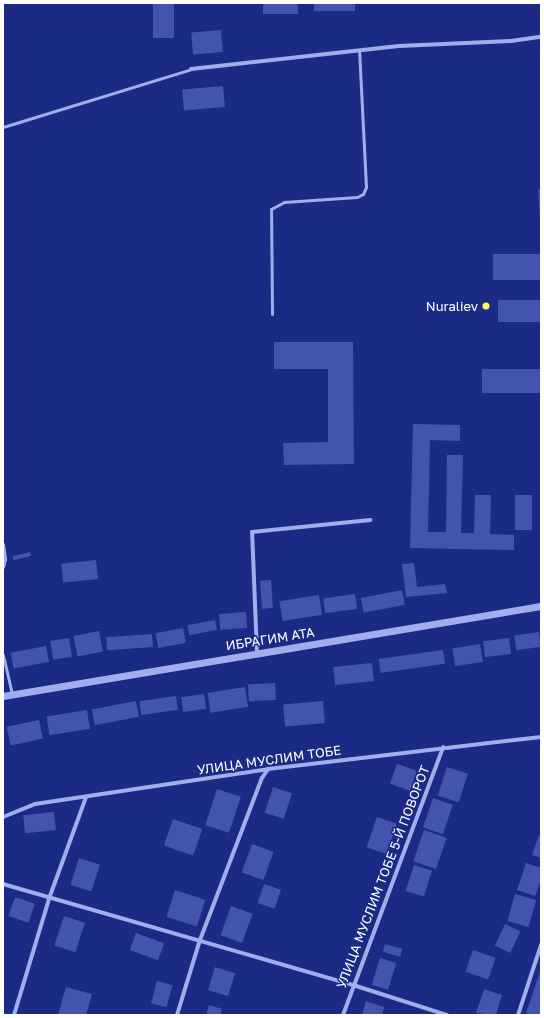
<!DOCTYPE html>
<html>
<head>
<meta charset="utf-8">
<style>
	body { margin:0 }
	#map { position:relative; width:544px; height:1018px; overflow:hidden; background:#1b2b85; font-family:"Golos Text",sans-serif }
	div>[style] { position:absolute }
	.building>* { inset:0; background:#4454ae; transform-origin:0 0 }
	.service>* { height:3px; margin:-1.5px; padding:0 1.5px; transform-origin:1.5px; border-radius:1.5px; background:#a2aeeb }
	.minor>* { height:4px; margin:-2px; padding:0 2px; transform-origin:2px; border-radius:2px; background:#a2aeeb }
	.tertiary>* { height:7px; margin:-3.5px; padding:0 3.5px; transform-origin:3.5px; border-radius:3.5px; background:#a2aeeb }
	.dots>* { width:11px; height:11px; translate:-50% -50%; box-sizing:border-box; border:2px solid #1b2b85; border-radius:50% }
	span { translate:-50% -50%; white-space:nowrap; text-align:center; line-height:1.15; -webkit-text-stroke:3px #1b2b85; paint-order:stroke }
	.poi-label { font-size:13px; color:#fff }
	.right { translate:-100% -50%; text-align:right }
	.street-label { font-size:13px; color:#fff }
	.frame { position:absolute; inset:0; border:4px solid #fff; pointer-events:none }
</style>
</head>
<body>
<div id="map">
	<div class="building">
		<div style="left:153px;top:3px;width:21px;height:35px"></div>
		<div style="left:263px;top:3px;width:35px;height:11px"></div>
		<div style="left:314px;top:3px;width:41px;height:8px"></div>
		<div style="left:221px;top:30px;width:22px;height:30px;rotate:85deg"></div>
		<div style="left:223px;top:86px;width:21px;height:41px;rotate:85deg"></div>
		<div style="clip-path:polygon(538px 189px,541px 189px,541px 220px,540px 220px)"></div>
		<div style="left:541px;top:254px;width:26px;height:48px;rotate:90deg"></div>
		<div style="left:541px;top:300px;width:22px;height:43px;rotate:90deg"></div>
		<div style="clip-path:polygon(274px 342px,353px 342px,354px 464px,284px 465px,283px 443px,328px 442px,328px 369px,274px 369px)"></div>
		<div style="left:541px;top:369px;width:24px;height:59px;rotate:90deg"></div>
		<div style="clip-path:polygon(413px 424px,460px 425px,460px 441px,430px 440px,428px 532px,446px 532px,447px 455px,463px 455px,461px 533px,474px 533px,475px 495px,491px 495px,490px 534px,514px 535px,514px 550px,410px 548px)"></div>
		<div style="left:515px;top:495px;width:17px;height:35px"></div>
		<div style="left:30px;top:552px;width:4px;height:18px;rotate:76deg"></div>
		<div style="left:96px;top:560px;width:19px;height:35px;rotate:84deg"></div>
		<div style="clip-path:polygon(414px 563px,417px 587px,445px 584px,447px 593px,406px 597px,402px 564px)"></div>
		<div style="left:271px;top:580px;width:28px;height:11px;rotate:86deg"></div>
		<div style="left:402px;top:590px;width:15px;height:42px;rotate:79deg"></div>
		<div style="left:355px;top:594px;width:15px;height:32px;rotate:82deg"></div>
		<div style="left:319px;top:595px;width:20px;height:40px;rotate:81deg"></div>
		<div style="left:246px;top:612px;width:16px;height:27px;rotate:86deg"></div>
		<div style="left:215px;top:620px;width:10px;height:28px;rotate:79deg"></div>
		<div style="left:183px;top:628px;width:15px;height:28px;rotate:79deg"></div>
		<div style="left:99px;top:631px;width:21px;height:26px;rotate:79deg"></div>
		<div style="left:539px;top:632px;width:15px;height:25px;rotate:82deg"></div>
		<div style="left:152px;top:634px;width:13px;height:46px;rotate:86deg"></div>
		<div style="left:69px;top:638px;width:19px;height:19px;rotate:81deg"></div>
		<div style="left:509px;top:638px;width:16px;height:26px;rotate:83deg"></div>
		<div style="left:480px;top:644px;width:18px;height:28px;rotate:81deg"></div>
		<div style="left:46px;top:646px;width:16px;height:36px;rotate:79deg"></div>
		<div style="left:443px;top:650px;width:14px;height:65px;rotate:82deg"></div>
		<div style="left:372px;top:663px;width:18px;height:39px;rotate:84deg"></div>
		<div style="left:275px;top:683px;width:17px;height:27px;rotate:87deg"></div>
		<div style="left:245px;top:687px;width:20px;height:38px;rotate:81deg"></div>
		<div style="left:204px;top:694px;width:15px;height:23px;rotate:82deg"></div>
		<div style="left:176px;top:696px;width:14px;height:37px;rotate:82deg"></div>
		<div style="left:136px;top:701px;width:16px;height:45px;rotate:79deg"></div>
		<div style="left:323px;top:701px;width:22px;height:40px;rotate:85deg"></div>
		<div style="left:87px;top:710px;width:19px;height:41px;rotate:81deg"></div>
		<div style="left:39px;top:720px;width:19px;height:33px;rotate:78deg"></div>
		<div style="left:397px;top:764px;width:21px;height:21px;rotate:19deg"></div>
		<div style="left:447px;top:767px;width:22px;height:30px;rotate:18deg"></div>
		<div style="left:273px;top:787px;width:20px;height:27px;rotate:18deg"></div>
		<div style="left:217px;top:789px;width:25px;height:38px;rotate:18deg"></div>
		<div style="left:433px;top:798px;width:21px;height:31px;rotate:19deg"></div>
		<div style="left:54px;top:812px;width:18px;height:31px;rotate:84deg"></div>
		<div style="left:377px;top:817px;width:21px;height:32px;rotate:19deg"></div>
		<div style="left:173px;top:819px;width:31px;height:28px;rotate:19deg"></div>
		<div style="left:424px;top:830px;width:24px;height:33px;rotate:19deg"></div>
		<div style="clip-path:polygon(539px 835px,541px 836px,541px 858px,532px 855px)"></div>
		<div style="left:252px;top:844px;width:23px;height:30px;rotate:20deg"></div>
		<div style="left:79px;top:858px;width:22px;height:28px;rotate:18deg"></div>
		<div style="clip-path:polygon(526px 863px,541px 868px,541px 880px,535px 896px,517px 890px)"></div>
		<div style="left:414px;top:865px;width:19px;height:27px;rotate:18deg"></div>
		<div style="left:264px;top:884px;width:18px;height:20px;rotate:19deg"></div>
		<div style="left:175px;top:890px;width:32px;height:28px;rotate:18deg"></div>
		<div style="left:515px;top:894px;width:22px;height:28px;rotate:16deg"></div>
		<div style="left:15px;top:897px;width:21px;height:20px;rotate:19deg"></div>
		<div style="left:231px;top:906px;width:23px;height:31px;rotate:20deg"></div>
		<div style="left:64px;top:916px;width:22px;height:31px;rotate:18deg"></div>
		<div style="left:505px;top:924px;width:17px;height:24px;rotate:25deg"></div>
		<div style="left:136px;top:933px;width:30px;height:18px;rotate:20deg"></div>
		<div style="left:385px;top:944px;width:18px;height:8px;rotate:16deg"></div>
		<div style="left:473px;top:950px;width:24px;height:23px;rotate:19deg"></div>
		<div style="left:380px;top:958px;width:17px;height:28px;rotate:17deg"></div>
		<div style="left:215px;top:967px;width:21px;height:24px;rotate:17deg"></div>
		<div style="clip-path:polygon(541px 969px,541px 1015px,532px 1015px,526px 1013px)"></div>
		<div style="left:157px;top:981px;width:16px;height:23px;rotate:15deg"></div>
		<div style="clip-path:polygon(66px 987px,92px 994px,86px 1015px,58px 1015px)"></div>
		<div style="clip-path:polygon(484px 989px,502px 995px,496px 1015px,476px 1013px)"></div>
		<div style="clip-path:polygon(366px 1001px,384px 1007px,382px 1015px,362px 1015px)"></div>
		<div style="clip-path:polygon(209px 1005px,222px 1009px,220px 1015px,206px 1015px)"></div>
	</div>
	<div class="service">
		<div style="left:3px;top:127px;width:197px;rotate:-17.1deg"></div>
		<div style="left:272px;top:314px;width:105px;rotate:-90.5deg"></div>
		<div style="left:271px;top:209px;width:15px;rotate:-28deg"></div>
		<div style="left:284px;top:202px;width:73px;rotate:-3.9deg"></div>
		<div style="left:357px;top:197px;width:7px;rotate:-27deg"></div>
		<div style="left:363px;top:194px;width:8px;rotate:-67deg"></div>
		<div style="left:366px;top:187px;width:137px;rotate:-92.9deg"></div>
		<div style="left:3px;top:544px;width:15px;rotate:82deg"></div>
		<div style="left:5px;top:559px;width:8px;rotate:104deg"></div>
		<div style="left:3px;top:655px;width:39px;rotate:77deg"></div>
	</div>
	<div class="minor">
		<div style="left:191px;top:69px;width:209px;rotate:-6.3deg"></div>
		<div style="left:399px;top:46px;width:112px;rotate:-2.6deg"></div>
		<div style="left:511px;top:41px;width:30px;rotate:-8deg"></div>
		<div style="left:257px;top:654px;width:122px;rotate:-92.3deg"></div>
		<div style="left:252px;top:532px;width:119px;rotate:-5.8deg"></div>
		<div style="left:3px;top:817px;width:35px;rotate:-22deg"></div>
		<div style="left:35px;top:804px;width:236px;rotate:-8.5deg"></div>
		<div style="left:268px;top:769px;width:275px;rotate:-6.7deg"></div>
		<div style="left:3px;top:884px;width:364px;rotate:16.1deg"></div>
		<div style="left:353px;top:985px;width:99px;rotate:17.7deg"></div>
		<div style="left:14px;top:1015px;width:124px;rotate:-73.2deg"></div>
		<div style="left:50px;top:896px;width:105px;rotate:-70deg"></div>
		<div style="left:177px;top:1015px;width:78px;rotate:-73deg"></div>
		<div style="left:200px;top:940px;width:173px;rotate:-69.1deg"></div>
		<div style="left:262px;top:778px;width:11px;rotate:-56deg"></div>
		<div style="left:343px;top:1015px;width:286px;rotate:-69.5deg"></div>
		<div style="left:518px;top:1015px;width:74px;rotate:-71.8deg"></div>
	</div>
	<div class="tertiary">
		<div style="left:3px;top:696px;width:545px;rotate:-9.5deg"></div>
	</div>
	<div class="dots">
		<div style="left:486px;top:306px;background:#fcfc5f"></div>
	</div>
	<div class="poi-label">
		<span class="right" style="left:478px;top:306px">Nuraliev</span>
	</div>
	<div class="street-label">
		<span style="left:270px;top:639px;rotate:-9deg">ИБРАГИМ АТА</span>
		<span style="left:269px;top:760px;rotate:-8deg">УЛИЦА МУСЛИМ ТОБЕ</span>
		<span style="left:383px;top:877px;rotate:-69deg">УЛИЦА МУСЛИМ ТОБЕ 5-Й ПОВОРОТ</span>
	</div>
	<div class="frame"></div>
</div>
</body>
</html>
